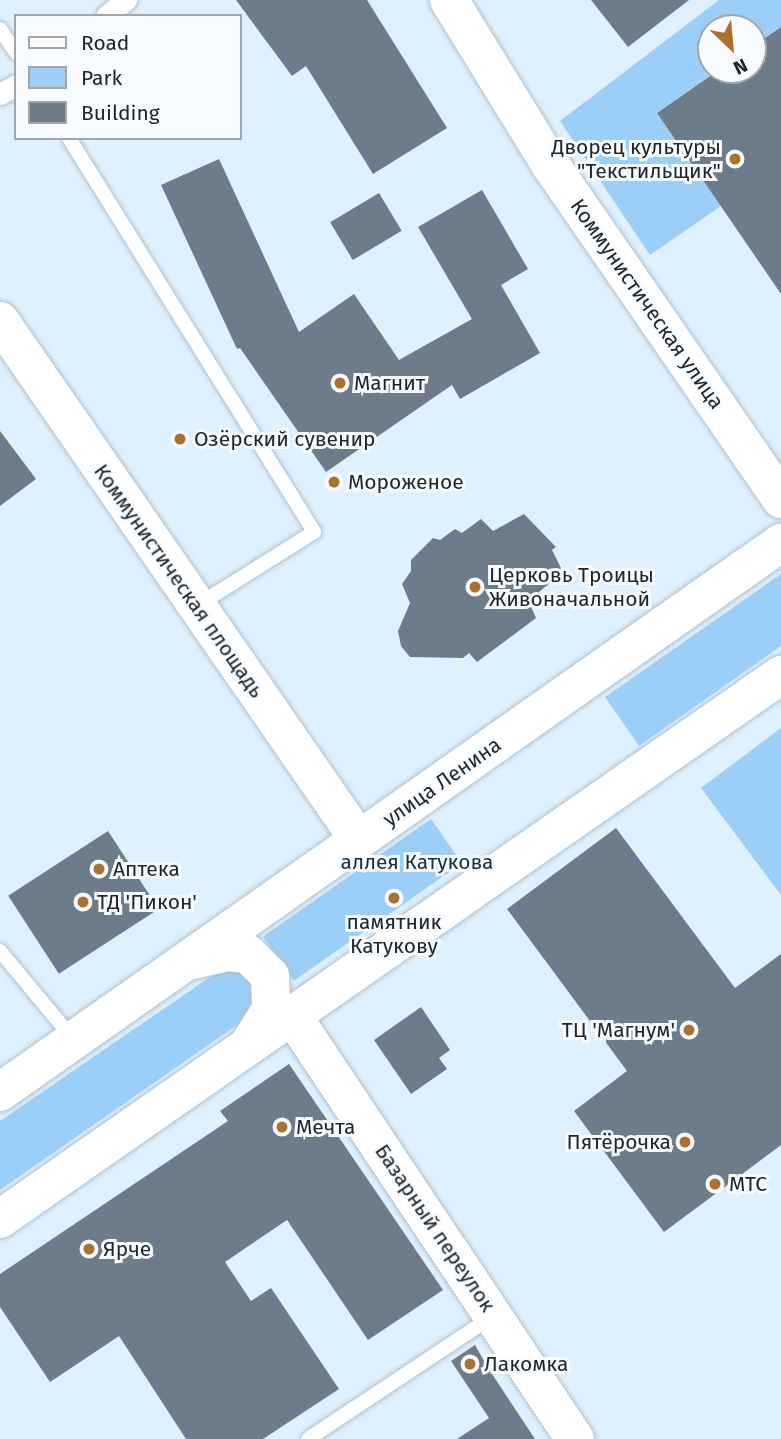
<!DOCTYPE html>
<html>
<head>
<meta charset="utf-8">
<style>
	body { margin:0 }
	#map { position:relative; width:781px; height:1439px; overflow:hidden; background:#dff0fe; font-family:"Fira Sans",sans-serif }
	div>[style] { position:absolute }
	.green>* { inset:0; background:#9bcff8; transform-origin:0 0 }
	.building>* { inset:0; background:#6d7c88; transform-origin:0 0 }
	.roads { filter:drop-shadow(0 0 2px #b0c0ce) drop-shadow(0 0 2px #b0c0ce) }
	.service>* { height:14px; margin:-7px; padding:0 7px; transform-origin:7px; border-radius:7px; background:#fff }
	.pedestrian>* { height:21px; margin:-10.5px; padding:0 10.5px; transform-origin:10.5px; border-radius:10.5px; background:#fff }
	.secondary>* { height:38px; margin:-19px; padding:0 19px; transform-origin:19px; border-radius:19px; background:#fff }
	.dots>* { width:19px; height:19px; translate:-50% -50%; box-sizing:border-box; border:4px solid #f8fbfe; border-radius:50% }
	span { translate:-50% -50%; white-space:nowrap; text-align:center; line-height:1.15; -webkit-text-stroke:6px #f8fbfe; paint-order:stroke }
	.poi-label { font-size:21px; color:#20262b }
	.right { translate:-100% -50%; text-align:right }
	.left { translate:0 -50%; text-align:left }
	.street-label { font-size:21px; color:#20262b }
	.park-label { font-size:21px; color:#132f44 }
	.legend { position:absolute; left:14px; top:14px; width:228px; height:126px; box-sizing:border-box; background:#f8fbfe; border:2px solid #a2a6aa; margin:0; padding:9px 12px; list-style:none; font-size:21px; color:#20262b }
	.legend li { display:flex; align-items:center; gap:14px; height:35px }
	.legend b { width:35px; border:2px solid #a2a6aa }
	.north { position:absolute; left:697px; top:14px; width:70px; height:70px; box-sizing:border-box; background:#f8fbfe; border:2px solid #a2a6aa; border-radius:50%; rotate:154deg; font-size:19px; font-weight:700; line-height:28px; text-align:center; color:#20262b }
	.north::after { content:''; display:block; margin:auto; width:24px; height:32px; background:#a9722e; clip-path:polygon(50% 0,100% 100%,50% 72%,0 100%) }
</style>
</head>
<body>
<div id="map">
	<div class="green">
		<div style="clip-path:polygon(719px 0,781px 0,781px 27px,753px 46px,753px 28px,711px 28px,711px 70px,719px 70px,657px 113px,721px 206px,650px 255px,560px 121px)"></div>
		<div style="clip-path:polygon(781px 574px,781px 646px,639px 746px,605px 697px)"></div>
		<div style="clip-path:polygon(781px 728px,781px 895px,701px 788px)"></div>
		<div style="left:431px;top:819px;width:54px;height:205px;rotate:55deg"></div>
		<div style="clip-path:polygon(229px 964px,259px 981px,250px 1016px,0 1190px,0 1121px)"></div>
	</div>
	<div class="building">
		<div style="clip-path:polygon(236px 0,367px 0,447px 128px,373px 174px,306px 66px,292px 76px)"></div>
		<div style="clip-path:polygon(591px 0,689px 0,628px 47px)"></div>
		<div style="clip-path:polygon(781px 27px,781px 294px,657px 113px,719px 70px,753px 70px,753px 46px)"></div>
		<div style="clip-path:polygon(219px 159px,299px 332px,354px 294px,399px 360px,472px 319px,418px 227px,482px 190px,528px 269px,501px 285px,540px 353px,460px 399px,452px 385px,326px 472px,240px 348px,237px 349px,161px 185px)"></div>
		<div style="left:379px;top:193px;width:44px;height:57px;rotate:59deg"></div>
		<div style="clip-path:polygon(0 431px,36px 479px,0 506px)"></div>
		<div style="clip-path:polygon(524px 514px,556px 547px,552px 550px,563px 572px,539px 592px,543px 597px,531px 607px,536px 618px,477px 662px,469px 653px,463px 658px,410px 657px,401px 646px,398px 631px,410px 603px,402px 584px,411px 571px,411px 560px,433px 538px,440px 540px,455px 529px,462px 533px,481px 519px,493px 531px)"></div>
		<div style="clip-path:polygon(616px 828px,735px 988px,781px 954px,781px 1145px,664px 1232px,574px 1111px,627px 1071px,507px 909px)"></div>
		<div style="left:108px;top:831px;width:93px;height:119px;rotate:57deg"></div>
		<div style="clip-path:polygon(421px 1007px,450px 1050px,439px 1058px,447px 1069px,411px 1094px,374px 1040px)"></div>
		<div style="clip-path:polygon(289px 1064px,443px 1290px,368px 1340px,287px 1220px,225px 1262px,251px 1301px,271px 1288px,339px 1389px,263px 1439px,186px 1439px,119px 1336px,50px 1382px,0 1307px,0 1274px,228px 1121px,220px 1111px)"></div>
		<div style="clip-path:polygon(475px 1345px,488px 1368px,535px 1439px,457px 1439px,489px 1418px,451px 1361px)"></div>
	</div>
	<div class="roads">
		<div class="service">
			<div style="left:0;top:29px;width:29px;rotate:56deg"></div>
			<div style="left:69px;top:138px;width:464px;rotate:58.1deg"></div>
			<div style="left:314px;top:532px;width:137px;rotate:147.8deg"></div>
			<div style="left:0;top:951px;width:114px;rotate:50.3deg"></div>
			<div style="left:308px;top:1439px;width:222px;rotate:-33.6deg"></div>
		</div>
		<div class="pedestrian">
			<div style="left:106px;top:16px;width:26px;rotate:-39deg"></div>
			<div style="left:0;top:94px;width:18px;rotate:-29deg"></div>
		</div>
		<div class="secondary">
			<div style="left:449px;top:0;width:193px;rotate:58.4deg"></div>
			<div style="left:550px;top:164px;width:407px;rotate:55.4deg"></div>
			<div style="left:0;top:321px;width:631px;rotate:55.33deg"></div>
			<div style="left:193px;top:960px;width:36px;rotate:-13deg"></div>
			<div style="left:228px;top:952px;width:20px;rotate:6deg"></div>
			<div style="left:248px;top:954px;width:31px;rotate:45deg"></div>
			<div style="left:270px;top:976px;width:33px;rotate:88deg"></div>
			<div style="left:271px;top:1009px;width:44px;rotate:121.9deg"></div>
			<div style="left:293px;top:1017px;width:508px;rotate:56.25deg"></div>
			<div style="left:0;top:1092px;width:955px;rotate:-35.11deg"></div>
			<div style="left:0;top:1219px;width:952px;rotate:-34.86deg"></div>
		</div>
	</div>
	<div class="dots">
		<div style="left:735px;top:159px;background:#a9722e"></div>
		<div style="left:340px;top:383px;background:#a9722e"></div>
		<div style="left:180px;top:439px;background:#a9722e"></div>
		<div style="left:334px;top:482px;background:#a9722e"></div>
		<div style="left:475px;top:587px;background:#a9722e"></div>
		<div style="left:99px;top:869px;background:#a9722e"></div>
		<div style="left:394px;top:898px;background:#a9722e"></div>
		<div style="left:83px;top:902px;background:#a9722e"></div>
		<div style="left:689px;top:1030px;background:#a9722e"></div>
		<div style="left:282px;top:1127px;background:#a9722e"></div>
		<div style="left:685px;top:1142px;background:#a9722e"></div>
		<div style="left:715px;top:1184px;background:#a9722e"></div>
		<div style="left:89px;top:1249px;background:#a9722e"></div>
		<div style="left:470px;top:1364px;background:#a9722e"></div>
	</div>
	<div class="poi-label">
		<span class="right" style="left:721px;top:159px">Дворец культуры<br>"Текстильщик"</span>
		<span class="left" style="left:354px;top:383px">Магнит</span>
		<span class="left" style="left:194px;top:439px">Озёрский сувенир</span>
		<span class="left" style="left:348px;top:482px">Мороженое</span>
		<span class="left" style="left:489px;top:587px">Церковь Троицы<br>Живоначальной</span>
		<span class="left" style="left:113px;top:869px">Аптека</span>
		<span class="left" style="left:97px;top:902px">ТД 'Пикон'</span>
		<span style="left:394px;top:934px">памятник<br>Катукову</span>
		<span class="right" style="left:675px;top:1030px">ТЦ 'Магнум'</span>
		<span class="left" style="left:296px;top:1127px">Мечта</span>
		<span class="right" style="left:671px;top:1142px">Пятёрочка</span>
		<span class="left" style="left:729px;top:1184px">МТС</span>
		<span class="left" style="left:103px;top:1249px">Ярче</span>
		<span class="left" style="left:484px;top:1364px">Лакомка</span>
	</div>
	<div class="street-label">
		<span style="left:647px;top:304px;rotate:55deg">Коммунистическая улица</span>
		<span style="left:179px;top:581px;rotate:55deg">Коммунистическая площадь</span>
		<span style="left:442px;top:782px;rotate:-35deg">улица Ленина</span>
		<span style="left:435px;top:1228px;rotate:56deg">Базарный переулок</span>
	</div>
	<div class="park-label">
		<span style="left:417px;top:862px">аллея Катукова</span>
	</div>
	<ul class="legend">
	<li><b style="height:9px;background:#fff"></b>Road</li>
	<li><b style="height:19px;background:#9bcff8"></b>Park</li>
	<li><b style="height:19px;background:#6d7c88"></b>Building</li>
	</ul>
	<div class="north">N</div>
</div>
</body>
</html>
